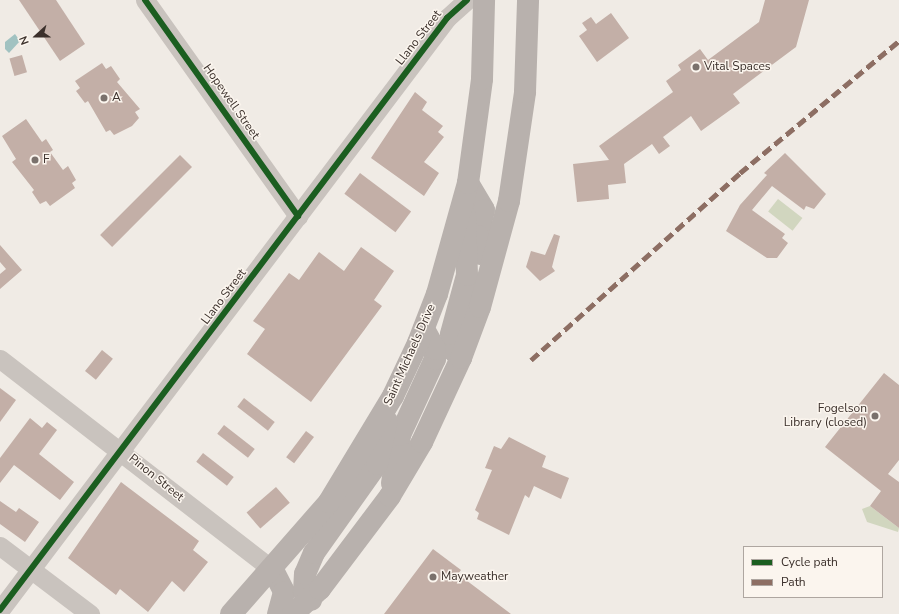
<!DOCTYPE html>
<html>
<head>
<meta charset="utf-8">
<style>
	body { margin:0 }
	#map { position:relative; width:899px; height:614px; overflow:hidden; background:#f0ebe5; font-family:"Nunito Sans",sans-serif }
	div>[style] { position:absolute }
	.green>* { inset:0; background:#d1d6bf; transform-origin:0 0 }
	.water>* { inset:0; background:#a1c2c1 }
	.building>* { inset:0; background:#c3afa7; transform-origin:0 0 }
	.minor>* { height:19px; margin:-9.5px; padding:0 9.5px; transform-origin:9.5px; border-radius:9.5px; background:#c9c3be }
	.major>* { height:22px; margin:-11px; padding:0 11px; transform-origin:11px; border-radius:11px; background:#b8b1ad }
	.quiet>* { height:5px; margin-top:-2.5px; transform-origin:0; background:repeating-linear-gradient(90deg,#8d6e63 0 10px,transparent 0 15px) }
	.cycleway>* { height:6px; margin:-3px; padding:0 3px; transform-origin:3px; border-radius:3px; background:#1b5e20 }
	.dots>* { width:11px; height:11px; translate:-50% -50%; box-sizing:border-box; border:2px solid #fbf5ee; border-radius:50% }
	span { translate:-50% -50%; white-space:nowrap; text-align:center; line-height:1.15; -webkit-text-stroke:3px #fbf5ee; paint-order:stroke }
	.street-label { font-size:12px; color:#3b302b }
	.poi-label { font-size:12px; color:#3b302b }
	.left { translate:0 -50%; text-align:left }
	.right { translate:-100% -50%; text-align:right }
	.legend { position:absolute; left:743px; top:546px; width:140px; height:52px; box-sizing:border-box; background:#fbf5ee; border:1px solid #aea6a0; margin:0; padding:5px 7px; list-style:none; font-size:12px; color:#3b302b }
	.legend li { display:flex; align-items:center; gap:8px; height:20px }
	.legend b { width:20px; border:1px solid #aea6a0 }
	.north { position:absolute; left:16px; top:16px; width:40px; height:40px; -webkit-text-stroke:3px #fbf5ee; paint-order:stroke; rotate:249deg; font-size:11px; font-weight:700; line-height:16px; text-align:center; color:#3b302b }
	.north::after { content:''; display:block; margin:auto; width:14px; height:18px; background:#3b302b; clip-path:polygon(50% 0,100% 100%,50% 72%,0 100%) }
</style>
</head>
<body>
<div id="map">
	<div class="green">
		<div style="left:778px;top:199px;width:31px;height:16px;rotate:38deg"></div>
		<div style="clip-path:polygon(870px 506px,899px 528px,898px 532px,867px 522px,862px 509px)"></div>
	</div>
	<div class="water">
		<div style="clip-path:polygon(15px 34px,20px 41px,9px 53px,5px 49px,5px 42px)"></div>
	</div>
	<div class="building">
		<div style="clip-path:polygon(19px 0,56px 0,85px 44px,60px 61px)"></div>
		<div style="clip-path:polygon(765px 0,809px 0,796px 47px,733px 94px,740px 103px,701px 131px,691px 116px,663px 137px,670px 146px,659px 154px,652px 144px,624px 164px,626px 183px,608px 185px,609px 199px,577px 202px,573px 164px,609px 160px,599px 146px,673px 92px,666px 81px,681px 70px,678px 65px,700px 49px,708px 60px,759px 22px)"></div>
		<div style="clip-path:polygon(611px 13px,629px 38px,597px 62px,579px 36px,587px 30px,582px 23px,591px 17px,596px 24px)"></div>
		<div style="left:22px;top:55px;width:18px;height:13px;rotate:74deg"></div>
		<div style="clip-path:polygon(102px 63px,106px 69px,111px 66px,120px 79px,117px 82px,140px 109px,135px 112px,139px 118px,132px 126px,114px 135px,110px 130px,106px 132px,88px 101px,85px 103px,76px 91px,80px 88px,75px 81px)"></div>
		<div style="clip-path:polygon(415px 92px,427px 102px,422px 110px,443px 126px,438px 132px,444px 137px,424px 162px,439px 173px,424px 196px,371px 158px)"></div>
		<div style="clip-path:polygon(26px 119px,42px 142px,46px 139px,53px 150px,50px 152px,63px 170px,68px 166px,76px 180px,72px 183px,75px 188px,50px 206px,46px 201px,40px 204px,32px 192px,34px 190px,12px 162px,16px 159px,2px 136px)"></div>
		<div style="clip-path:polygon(785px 153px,826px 194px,814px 209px,806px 206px,804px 210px,772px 186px,752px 210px,785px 234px,782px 238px,788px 243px,777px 258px,767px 258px,726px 231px,740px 205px,767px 175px,764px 173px)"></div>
		<div style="left:180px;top:155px;width:17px;height:113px;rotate:45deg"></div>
		<div style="left:360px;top:173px;width:64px;height:26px;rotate:37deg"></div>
		<div style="clip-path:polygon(554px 234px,560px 236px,552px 267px,555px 271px,540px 281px,526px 267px,531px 251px,545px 255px)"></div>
		<div style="clip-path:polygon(0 245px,22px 270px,0 289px,0 274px,6px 269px,0 262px)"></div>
		<div style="clip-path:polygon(361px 247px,394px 271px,374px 300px,382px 306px,311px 402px,247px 354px,265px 329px,253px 321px,289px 273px,299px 280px,319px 252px,344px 271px)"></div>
		<div style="left:102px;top:350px;width:14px;height:27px;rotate:39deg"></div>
		<div style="clip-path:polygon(884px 373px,899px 385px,899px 460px,888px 474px,899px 482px,899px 528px,870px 506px,881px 491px,825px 447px)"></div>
		<div style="clip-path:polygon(0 388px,16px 400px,0 422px)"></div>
		<div style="left:244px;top:398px;width:39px;height:11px;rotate:38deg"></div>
		<div style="clip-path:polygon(30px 418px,42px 428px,47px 422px,57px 430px,39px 454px,74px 482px,60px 500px,14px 465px,0 483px,0 458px)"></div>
		<div style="left:224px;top:425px;width:39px;height:11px;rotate:38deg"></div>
		<div style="left:306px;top:431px;width:10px;height:33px;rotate:37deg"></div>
		<div style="clip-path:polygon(509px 437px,546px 456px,542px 467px,569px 478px,561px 499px,534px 486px,529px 498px,525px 495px,509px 535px,477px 519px,479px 513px,475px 510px,492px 470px,485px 468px,494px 446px,501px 449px)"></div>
		<div style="left:203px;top:453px;width:39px;height:11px;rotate:38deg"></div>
		<div style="clip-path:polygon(121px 482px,199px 541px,193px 550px,208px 562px,184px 592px,172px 581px,148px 612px,120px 589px,116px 595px,68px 558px)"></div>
		<div style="left:276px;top:487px;width:21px;height:39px;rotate:49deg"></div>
		<div style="clip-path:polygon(0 501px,16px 512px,19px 508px,39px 522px,25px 542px,0 524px)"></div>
		<div style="clip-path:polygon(433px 549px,461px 570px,458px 574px,511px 614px,384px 614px)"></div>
	</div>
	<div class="minor">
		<div style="left:145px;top:0;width:265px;rotate:54.7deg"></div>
		<div style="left:0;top:359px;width:345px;rotate:37.7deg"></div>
		<div style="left:0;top:546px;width:113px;rotate:37.1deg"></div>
		<div style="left:0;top:610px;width:742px;rotate:-52.94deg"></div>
		<div style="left:447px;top:18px;width:27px;rotate:-42deg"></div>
	</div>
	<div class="major">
		<div style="left:468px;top:183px;width:31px;rotate:59deg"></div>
		<div style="left:484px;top:210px;width:27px;rotate:103deg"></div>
		<div style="left:478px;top:236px;width:18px;rotate:84deg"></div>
		<div style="left:461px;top:358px;width:8px;rotate:-135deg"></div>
		<div style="left:455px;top:352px;width:18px;rotate:-103deg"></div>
		<div style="left:451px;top:334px;width:61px;rotate:-74.8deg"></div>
		<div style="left:467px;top:275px;width:59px;rotate:-91.9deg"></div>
		<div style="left:392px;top:483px;width:49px;rotate:-80.5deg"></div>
		<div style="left:400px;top:435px;width:84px;rotate:-65.3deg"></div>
		<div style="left:435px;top:359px;width:10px;rotate:-90deg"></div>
		<div style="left:435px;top:349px;width:23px;rotate:-119deg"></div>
		<div style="left:273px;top:570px;width:25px;rotate:63deg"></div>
		<div style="left:284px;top:592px;width:23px;rotate:105deg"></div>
		<div style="left:311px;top:600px;width:11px;rotate:-131deg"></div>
		<div style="left:304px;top:592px;width:18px;rotate:-87deg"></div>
		<div style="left:305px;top:574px;width:23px;rotate:-67deg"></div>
		<div style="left:314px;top:553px;width:109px;rotate:-54.7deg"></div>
		<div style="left:377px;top:464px;width:44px;rotate:-76.9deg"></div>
		<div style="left:231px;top:614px;width:149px;rotate:-48.8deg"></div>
		<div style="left:329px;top:502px;width:124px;rotate:-58.9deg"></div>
		<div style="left:393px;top:396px;width:59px;rotate:-64.7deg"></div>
		<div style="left:418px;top:343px;width:53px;rotate:-68.8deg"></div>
		<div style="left:437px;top:294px;width:115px;rotate:-74.4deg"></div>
		<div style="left:468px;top:183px;width:105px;rotate:-82.3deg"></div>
		<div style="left:482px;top:79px;width:79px;rotate:-88.5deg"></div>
		<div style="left:293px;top:614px;width:37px;rotate:-43deg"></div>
		<div style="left:320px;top:589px;width:116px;rotate:-53deg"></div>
		<div style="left:390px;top:496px;width:63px;rotate:-59.3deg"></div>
		<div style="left:422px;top:442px;width:93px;rotate:-65.1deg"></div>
		<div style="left:461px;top:358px;width:54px;rotate:-69.6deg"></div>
		<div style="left:480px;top:307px;width:110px;rotate:-74.7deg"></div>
		<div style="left:509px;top:201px;width:110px;rotate:-81.6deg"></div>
		<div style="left:525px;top:92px;width:92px;rotate:-88.1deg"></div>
	</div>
	<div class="quiet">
		<div style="left:531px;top:360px;width:280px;rotate:-41.8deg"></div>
		<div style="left:740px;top:173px;width:207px;rotate:-39.7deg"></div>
	</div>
	<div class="cycleway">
		<div style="left:145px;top:0;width:265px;rotate:54.7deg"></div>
		<div style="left:0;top:610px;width:742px;rotate:-52.94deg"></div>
		<div style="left:447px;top:18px;width:27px;rotate:-42deg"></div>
	</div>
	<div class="dots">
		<div style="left:696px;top:67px;background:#7a716c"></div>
		<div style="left:104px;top:98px;background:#7a716c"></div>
		<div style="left:35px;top:160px;background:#7a716c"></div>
		<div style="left:875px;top:416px;background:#7a716c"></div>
		<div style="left:433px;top:577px;background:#7a716c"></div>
	</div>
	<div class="street-label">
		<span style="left:419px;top:38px;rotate:-52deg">Llano Street</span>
		<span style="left:231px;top:102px;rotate:55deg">Hopewell Street</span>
		<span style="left:224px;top:297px;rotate:-53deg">Llano Street</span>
		<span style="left:410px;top:355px;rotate:-66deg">Saint Michaels Drive</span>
		<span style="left:156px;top:478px;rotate:39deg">Pinon Street</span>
	</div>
	<div class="poi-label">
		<span class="left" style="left:704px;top:67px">Vital Spaces</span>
		<span class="left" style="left:112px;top:98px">A</span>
		<span class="left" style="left:43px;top:160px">F</span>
		<span class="right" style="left:867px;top:416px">Fogelson<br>Library (closed)</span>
		<span class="left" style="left:441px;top:577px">Mayweather</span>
	</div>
	<ul class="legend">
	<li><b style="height:5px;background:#1b5e20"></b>Cycle path</li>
	<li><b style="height:5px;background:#8d6e63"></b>Path</li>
	</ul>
	<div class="north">N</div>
</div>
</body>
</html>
